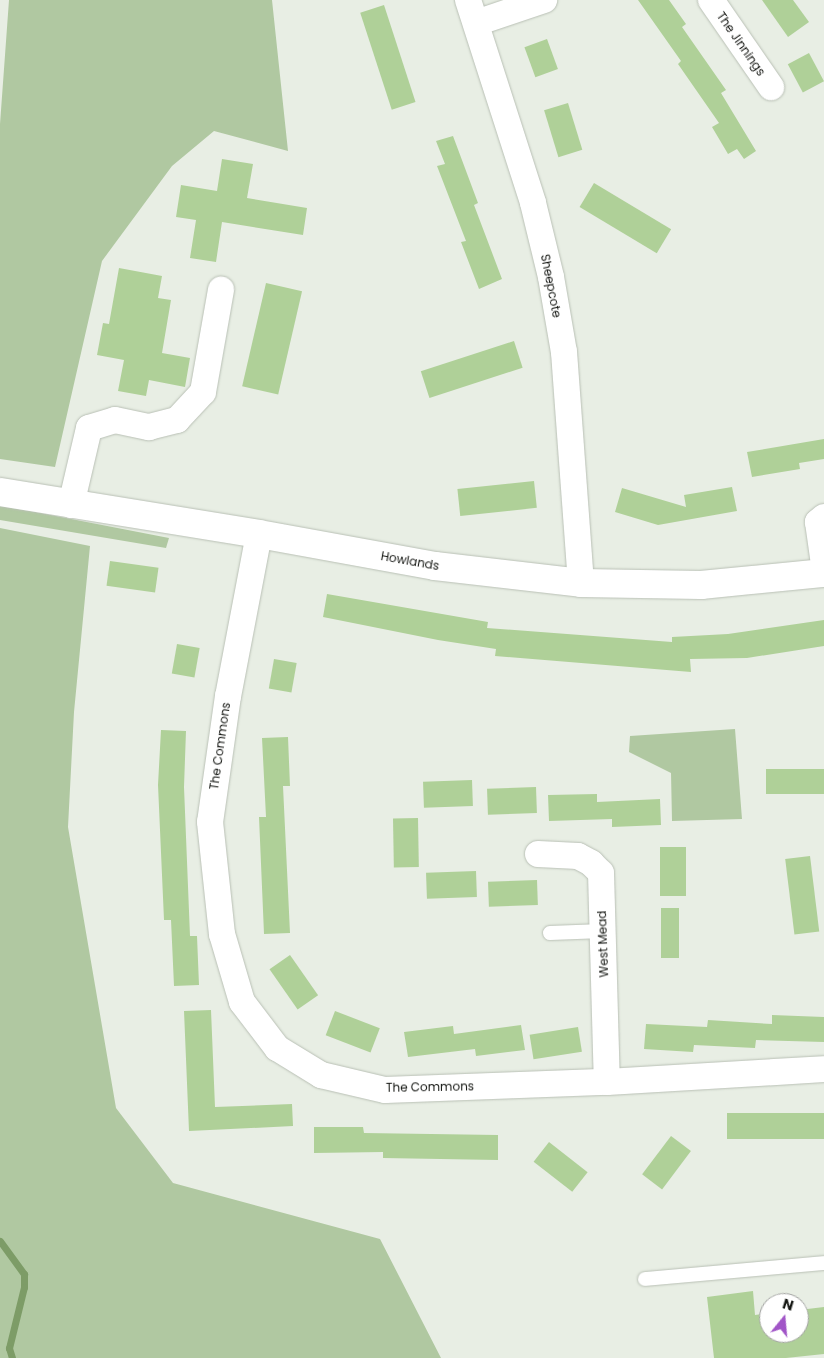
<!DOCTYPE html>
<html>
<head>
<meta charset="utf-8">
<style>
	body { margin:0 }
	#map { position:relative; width:824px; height:1358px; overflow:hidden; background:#e8eee4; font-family:Poppins,sans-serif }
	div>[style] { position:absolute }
	.green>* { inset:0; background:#b0c8a1 }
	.stream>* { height:7px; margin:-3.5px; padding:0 3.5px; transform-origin:3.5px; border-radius:3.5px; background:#7d9c67 }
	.building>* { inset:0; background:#afd098; transform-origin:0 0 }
	.roads { filter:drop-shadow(0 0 1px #b9c0b5) drop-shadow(0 0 1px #b9c0b5) }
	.service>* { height:14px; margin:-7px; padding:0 7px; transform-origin:7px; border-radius:7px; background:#fff }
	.minor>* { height:26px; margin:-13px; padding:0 13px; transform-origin:13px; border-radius:13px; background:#fff }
	.tertiary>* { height:28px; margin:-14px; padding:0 14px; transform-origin:14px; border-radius:14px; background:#fff }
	span { translate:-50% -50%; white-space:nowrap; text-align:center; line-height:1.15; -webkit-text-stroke:4.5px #fff; paint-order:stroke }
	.street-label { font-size:12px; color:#161814 }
	.north { position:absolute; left:759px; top:1293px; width:50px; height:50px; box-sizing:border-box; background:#fff; border:1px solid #a2a3a1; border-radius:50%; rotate:17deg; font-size:14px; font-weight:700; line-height:20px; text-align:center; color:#161814 }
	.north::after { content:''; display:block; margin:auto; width:18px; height:22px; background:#a155c7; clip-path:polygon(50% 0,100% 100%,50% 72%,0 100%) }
</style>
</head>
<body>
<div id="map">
	<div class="green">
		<div style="clip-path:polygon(9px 0,272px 0,288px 151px,214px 131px,172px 166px,102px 261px,55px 467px,0 459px,0 124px)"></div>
		<div style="clip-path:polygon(0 506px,30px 511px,169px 538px,166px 548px,0 520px)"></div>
		<div style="clip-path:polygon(0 528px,90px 546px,74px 712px,68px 827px,116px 1108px,173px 1183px,380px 1239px,441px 1358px,0 1358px)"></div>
		<div style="clip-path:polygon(735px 729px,742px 819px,672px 821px,671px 773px,629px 752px,630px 736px)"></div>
	</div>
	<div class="stream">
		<div style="left:0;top:1241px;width:41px;rotate:54deg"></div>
		<div style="left:24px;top:1274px;width:13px;rotate:90deg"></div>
		<div style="left:24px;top:1287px;width:63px;rotate:103.8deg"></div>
		<div style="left:9px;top:1348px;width:10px;rotate:73deg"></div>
	</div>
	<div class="building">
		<div style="clip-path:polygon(638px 0,669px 0,686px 24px,682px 27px,726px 90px,721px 93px,756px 151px,744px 159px,737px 149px,728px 154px,712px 127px,719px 123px,678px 64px,681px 61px)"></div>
		<div style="clip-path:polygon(762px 0,793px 0,809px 22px,788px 37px)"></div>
		<div style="left:384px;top:5px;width:102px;height:25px;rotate:72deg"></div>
		<div style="left:547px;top:39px;width:32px;height:24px;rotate:70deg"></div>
		<div style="left:809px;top:53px;width:32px;height:24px;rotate:62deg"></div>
		<div style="left:568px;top:103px;width:49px;height:25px;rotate:73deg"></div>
		<div style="clip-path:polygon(453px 136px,478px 203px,474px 205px,502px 279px,479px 289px,461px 242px,466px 241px,437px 166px,445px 164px,436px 141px)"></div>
		<div style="clip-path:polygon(222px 159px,253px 164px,247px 198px,307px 208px,303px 235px,222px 222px,216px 262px,190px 258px,196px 220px,176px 217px,181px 185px,217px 191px)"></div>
		<div style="left:594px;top:183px;width:90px;height:28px;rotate:31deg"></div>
		<div style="clip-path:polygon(119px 268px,162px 276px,158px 298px,171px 300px,162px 353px,190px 358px,185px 387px,149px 380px,146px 396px,118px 391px,124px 360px,97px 355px,103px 323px,109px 324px)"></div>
		<div style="left:266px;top:283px;width:37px;height:106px;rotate:13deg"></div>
		<div style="left:514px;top:341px;width:28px;height:98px;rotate:72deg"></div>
		<div style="clip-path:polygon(824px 439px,824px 459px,799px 463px,800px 469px,752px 477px,747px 452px)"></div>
		<div style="left:534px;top:481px;width:27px;height:77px;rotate:84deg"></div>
		<div style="clip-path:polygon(732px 487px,737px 511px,658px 525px,615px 512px,622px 488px,686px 507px,684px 495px)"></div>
		<div style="left:110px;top:561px;width:49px;height:25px;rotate:8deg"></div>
		<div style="clip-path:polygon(327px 594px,488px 622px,487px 628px,672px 642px,672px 637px,728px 634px,824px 620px,824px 646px,747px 658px,690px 659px,691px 672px,495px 656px,496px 649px,438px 640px,323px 617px)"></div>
		<div style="left:177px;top:644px;width:23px;height:30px;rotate:10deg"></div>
		<div style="left:274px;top:659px;width:23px;height:30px;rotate:10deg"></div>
		<div style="clip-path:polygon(161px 730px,186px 731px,184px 787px,190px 936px,197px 936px,199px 985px,174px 986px,171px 920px,164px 920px,158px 785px)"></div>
		<div style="clip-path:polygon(288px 737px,290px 786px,283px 786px,290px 933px,264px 934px,259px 817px,266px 817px,262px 738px)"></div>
		<div style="left:824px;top:769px;width:25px;height:58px;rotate:90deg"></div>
		<div style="left:472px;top:780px;width:26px;height:49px;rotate:88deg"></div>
		<div style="left:536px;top:787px;width:26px;height:49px;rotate:88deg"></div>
		<div style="clip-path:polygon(597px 794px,597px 802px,660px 799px,661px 825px,612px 827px,612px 819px,549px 821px,548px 795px)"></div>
		<div style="left:418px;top:818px;width:49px;height:25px;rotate:89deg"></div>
		<div style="left:660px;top:847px;width:26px;height:49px"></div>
		<div style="left:810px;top:856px;width:76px;height:25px;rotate:83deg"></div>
		<div style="left:476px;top:871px;width:26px;height:50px;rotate:88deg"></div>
		<div style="left:537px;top:880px;width:25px;height:49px;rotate:88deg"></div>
		<div style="left:661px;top:908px;width:18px;height:50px"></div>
		<div style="left:290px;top:955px;width:49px;height:25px;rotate:55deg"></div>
		<div style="clip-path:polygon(211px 1010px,215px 1107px,292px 1104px,293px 1126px,189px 1131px,184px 1011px)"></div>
		<div style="left:335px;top:1011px;width:48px;height:26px;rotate:21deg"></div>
		<div style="clip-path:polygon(772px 1015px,824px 1017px,824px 1042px,756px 1040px,755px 1048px,694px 1045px,693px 1052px,644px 1049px,646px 1024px,707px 1027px,708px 1020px,772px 1024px)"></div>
		<div style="clip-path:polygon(521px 1025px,525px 1050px,476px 1056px,475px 1049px,408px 1057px,404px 1032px,453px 1026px,454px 1034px)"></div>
		<div style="left:578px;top:1027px;width:25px;height:49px;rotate:81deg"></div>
		<div style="left:824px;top:1113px;width:26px;height:97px;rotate:90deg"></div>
		<div style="clip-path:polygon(314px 1127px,363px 1127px,364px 1133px,498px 1135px,498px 1160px,383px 1158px,383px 1152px,314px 1153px)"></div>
		<div style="left:671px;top:1136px;width:25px;height:48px;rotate:37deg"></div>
		<div style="left:549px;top:1142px;width:49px;height:25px;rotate:38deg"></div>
		<div style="clip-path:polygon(753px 1291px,755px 1315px,769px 1313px,769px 1333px,799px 1333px,799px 1310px,824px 1307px,824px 1354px,786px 1358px,714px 1358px,707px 1297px)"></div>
	</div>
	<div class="roads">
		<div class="service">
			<div style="left:550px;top:933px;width:53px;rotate:-2.2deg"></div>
			<div style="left:645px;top:1279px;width:180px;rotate:-5.1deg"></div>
		</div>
		<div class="minor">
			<div style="left:468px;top:0;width:213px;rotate:72.2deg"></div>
			<div style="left:533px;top:203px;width:76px;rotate:76.3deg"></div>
			<div style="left:551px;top:277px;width:76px;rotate:80.2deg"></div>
			<div style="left:564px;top:352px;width:232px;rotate:85.8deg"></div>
			<div style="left:711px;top:0;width:106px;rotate:55.4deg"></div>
			<div style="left:476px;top:23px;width:72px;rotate:-18.7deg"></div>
			<div style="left:71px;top:505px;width:79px;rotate:-76.8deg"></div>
			<div style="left:89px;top:428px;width:27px;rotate:-17deg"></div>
			<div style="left:115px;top:420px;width:35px;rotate:12deg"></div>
			<div style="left:149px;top:427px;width:29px;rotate:-14deg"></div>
			<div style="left:177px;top:420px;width:38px;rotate:-47deg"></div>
			<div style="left:203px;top:392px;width:104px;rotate:-80deg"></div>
			<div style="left:824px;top:517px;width:8px;rotate:140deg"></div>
			<div style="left:818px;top:522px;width:42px;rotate:81.9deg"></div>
			<div style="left:259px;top:534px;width:165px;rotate:100.8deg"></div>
			<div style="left:228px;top:696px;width:127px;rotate:98.1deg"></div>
			<div style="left:210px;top:822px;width:113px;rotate:83.9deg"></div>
			<div style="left:222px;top:934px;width:71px;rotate:73.6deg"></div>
			<div style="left:242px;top:1002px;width:58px;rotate:52.7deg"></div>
			<div style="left:277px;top:1048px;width:52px;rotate:31.5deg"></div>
			<div style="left:321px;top:1075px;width:66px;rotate:13.2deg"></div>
			<div style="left:385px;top:1090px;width:222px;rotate:-2.1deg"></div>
			<div style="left:607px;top:1082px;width:217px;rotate:-3.4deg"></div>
			<div style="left:538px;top:854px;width:40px;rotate:2.9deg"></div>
			<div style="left:578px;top:856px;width:15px;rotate:28deg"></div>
			<div style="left:591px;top:863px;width:14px;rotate:45deg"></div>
			<div style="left:601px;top:873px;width:209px;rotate:88.4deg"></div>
		</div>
		<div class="tertiary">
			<div style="left:0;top:492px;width:262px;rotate:9.2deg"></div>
			<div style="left:259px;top:534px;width:179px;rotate:10.3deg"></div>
			<div style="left:435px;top:566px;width:147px;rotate:6.6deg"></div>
			<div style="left:581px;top:583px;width:120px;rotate:1deg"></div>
			<div style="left:701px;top:585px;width:124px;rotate:-5.6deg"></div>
		</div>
	</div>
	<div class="street-label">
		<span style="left:741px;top:44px;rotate:55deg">The Jinnings</span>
		<span style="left:551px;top:286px;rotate:79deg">Sheepcote</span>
		<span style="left:410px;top:561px;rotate:10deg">Howlands</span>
		<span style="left:220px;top:746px;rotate:-82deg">The Commons</span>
		<span style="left:603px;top:944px;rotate:-92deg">West Mead</span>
		<span style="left:430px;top:1087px;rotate:-1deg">The Commons</span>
	</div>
	<div class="north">N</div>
</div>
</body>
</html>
